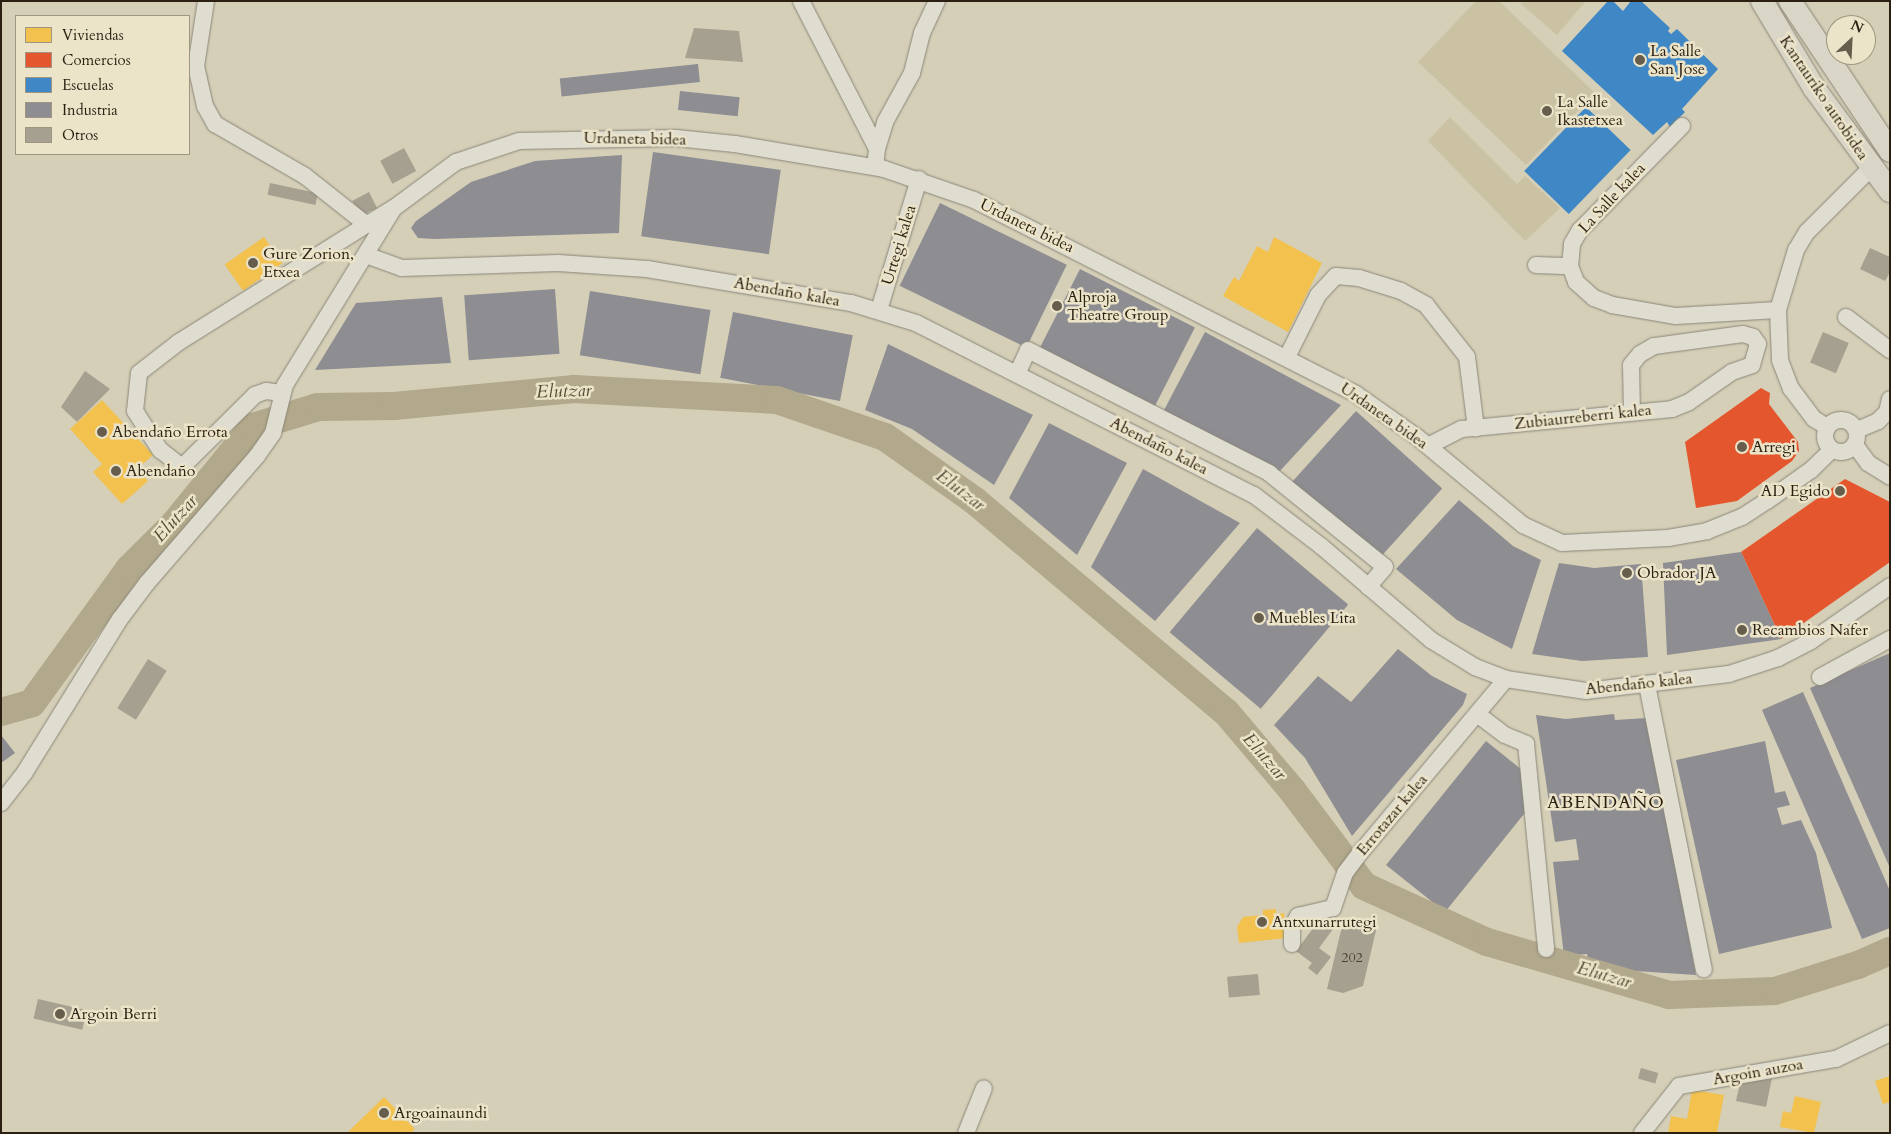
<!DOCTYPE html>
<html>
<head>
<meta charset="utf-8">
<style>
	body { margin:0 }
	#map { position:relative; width:1891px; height:1134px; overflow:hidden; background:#d5cfb8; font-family:Cardo,serif }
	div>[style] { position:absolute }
	.green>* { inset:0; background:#cbc2a3 }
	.homes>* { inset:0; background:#f2c14e; transform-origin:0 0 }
	.shops>* { inset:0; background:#e4572e }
	.schools>* { inset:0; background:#3f88c5; transform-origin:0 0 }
	.industry>* { inset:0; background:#8d8d92; transform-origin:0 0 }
	.river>* { height:28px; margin:-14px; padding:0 14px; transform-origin:14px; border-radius:14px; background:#b2a88b }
	.building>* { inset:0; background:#a5a090; transform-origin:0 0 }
	.roads { filter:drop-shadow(0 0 1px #8b8677) drop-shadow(0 0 1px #8b8677) }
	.minor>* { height:16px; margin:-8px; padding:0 8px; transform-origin:8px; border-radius:8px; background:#dfdcd0 }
	.minor>.ring { margin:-8px; padding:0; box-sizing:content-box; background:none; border:16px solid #dfdcd0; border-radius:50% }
	.highway>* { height:22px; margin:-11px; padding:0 11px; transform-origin:11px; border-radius:11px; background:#d9d6c8 }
	.dots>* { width:14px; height:14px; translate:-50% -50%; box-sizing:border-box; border:2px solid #ece4c9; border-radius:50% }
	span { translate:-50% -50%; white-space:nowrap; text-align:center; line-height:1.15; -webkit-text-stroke:5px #ece4c9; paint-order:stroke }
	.number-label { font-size:14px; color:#4a3f32 }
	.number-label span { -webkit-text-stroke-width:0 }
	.poi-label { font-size:16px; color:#2b1f12 }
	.left { translate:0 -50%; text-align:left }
	.right { translate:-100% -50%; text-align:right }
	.street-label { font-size:16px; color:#2b1f12 }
	.water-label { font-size:18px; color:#554936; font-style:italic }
	.neighbourhood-label { font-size:18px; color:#2b1f12; letter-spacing:1px }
	.frame { position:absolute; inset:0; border:2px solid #2b1f12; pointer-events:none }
	.legend { position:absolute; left:15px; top:15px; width:175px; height:140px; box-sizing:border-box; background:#ece4c9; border:1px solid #9f9580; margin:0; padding:6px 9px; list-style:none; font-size:15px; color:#2b1f12 }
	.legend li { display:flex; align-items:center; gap:10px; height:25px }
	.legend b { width:25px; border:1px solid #9f9580 }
	.north { position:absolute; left:1826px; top:15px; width:50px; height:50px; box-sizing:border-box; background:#ece4c9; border:1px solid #9f9580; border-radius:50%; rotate:25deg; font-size:14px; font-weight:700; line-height:20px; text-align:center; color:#2b1f12 }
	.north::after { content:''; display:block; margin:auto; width:18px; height:22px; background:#665d4c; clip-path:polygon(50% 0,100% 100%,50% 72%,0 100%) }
</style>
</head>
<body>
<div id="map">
	<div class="green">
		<div style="clip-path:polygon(1476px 1px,1499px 1px,1595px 93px,1526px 165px,1418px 62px)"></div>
		<div style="clip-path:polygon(1523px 1px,1586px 1px,1557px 35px,1521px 4px)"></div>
		<div style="clip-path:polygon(1450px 117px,1517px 184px,1525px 176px,1560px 208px,1525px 241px,1428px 141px)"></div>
	</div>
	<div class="homes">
		<div style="left:264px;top:237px;width:32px;height:48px;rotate:55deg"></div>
		<div style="clip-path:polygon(1274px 237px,1322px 263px,1288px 332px,1223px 296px,1234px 277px,1239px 281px,1257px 246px,1268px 252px)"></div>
		<div style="clip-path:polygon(102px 400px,153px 455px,137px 469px,148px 481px,122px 504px,93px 472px,102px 464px,70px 429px)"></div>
		<div style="clip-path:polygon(1276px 909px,1276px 914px,1284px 913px,1286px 938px,1239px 943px,1237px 927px,1243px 917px,1263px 915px,1263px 910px)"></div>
		<div style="clip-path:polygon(1890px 1076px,1890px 1102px,1883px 1104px,1875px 1081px)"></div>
		<div style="clip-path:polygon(1692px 1090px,1724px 1095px,1717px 1133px,1668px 1133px,1671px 1116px,1687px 1119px)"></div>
		<div style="clip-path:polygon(1795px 1096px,1821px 1102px,1814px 1133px,1780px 1127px,1783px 1111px,1791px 1113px)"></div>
		<div style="clip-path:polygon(384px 1097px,415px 1129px,411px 1133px,347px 1133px)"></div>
	</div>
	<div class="shops">
		<div style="clip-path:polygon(1761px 388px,1770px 393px,1769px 404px,1798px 442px,1799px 451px,1792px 461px,1737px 501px,1696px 508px,1685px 442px)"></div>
		<div style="clip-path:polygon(1845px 479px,1890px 502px,1890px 562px,1781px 639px,1741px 552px)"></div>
	</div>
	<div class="schools">
		<div style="clip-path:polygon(1608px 1px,1613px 1px,1623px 11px,1631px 1px,1641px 1px,1670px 28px,1668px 31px,1671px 34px,1677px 29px,1718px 69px,1682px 109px,1685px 112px,1670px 127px,1667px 122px,1653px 135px,1562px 51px)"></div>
		<div style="left:1586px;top:107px;width:62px;height:89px;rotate:44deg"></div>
	</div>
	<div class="industry">
		<div style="left:698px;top:64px;width:18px;height:139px;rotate:84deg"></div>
		<div style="left:680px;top:91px;width:60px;height:19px;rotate:6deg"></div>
		<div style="left:653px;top:152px;width:129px;height:85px;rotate:8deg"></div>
		<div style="clip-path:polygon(622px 155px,619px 233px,435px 239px,418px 238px,411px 228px,416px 221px,471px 182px,535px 161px)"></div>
		<div style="left:940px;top:203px;width:141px;height:92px;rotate:26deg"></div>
		<div style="left:1080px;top:269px;width:129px;height:94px;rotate:27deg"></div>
		<div style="left:555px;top:289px;width:65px;height:91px;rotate:86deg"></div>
		<div style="left:590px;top:291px;width:122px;height:65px;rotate:9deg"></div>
		<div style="clip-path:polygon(442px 297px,451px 363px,315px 370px,356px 303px)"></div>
		<div style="left:733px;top:312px;width:122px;height:67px;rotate:11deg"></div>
		<div style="clip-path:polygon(1205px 332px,1341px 405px,1278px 473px,1162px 414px)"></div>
		<div style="clip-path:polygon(888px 344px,1033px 415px,994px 485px,912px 429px,865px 410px)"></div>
		<div style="left:1356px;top:411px;width:116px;height:95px;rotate:42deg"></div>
		<div style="clip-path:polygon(1049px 423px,1127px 463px,1077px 555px,1009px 498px)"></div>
		<div style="clip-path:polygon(1143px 469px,1240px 523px,1155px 621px,1091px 567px)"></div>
		<div style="clip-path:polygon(1459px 500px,1513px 546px,1541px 560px,1512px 649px,1457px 620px,1396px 569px)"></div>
		<div style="left:1257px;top:528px;width:119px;height:136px;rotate:40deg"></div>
		<div style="clip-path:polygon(1741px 552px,1781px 639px,1667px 655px,1663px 563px)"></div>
		<div style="clip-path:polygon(1559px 563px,1594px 568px,1641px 564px,1648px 657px,1582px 661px,1532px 654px)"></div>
		<div style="clip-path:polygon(1398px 649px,1432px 676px,1467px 694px,1463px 705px,1352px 836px,1305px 758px,1274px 725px,1318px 676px,1351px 702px)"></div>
		<div style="clip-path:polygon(1890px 653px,1890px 868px,1810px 688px)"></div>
		<div style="clip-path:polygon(1803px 692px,1890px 891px,1890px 928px,1862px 939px,1762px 710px)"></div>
		<div style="clip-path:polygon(1614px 714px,1615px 720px,1647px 718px,1696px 975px,1590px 968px,1587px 954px,1564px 956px,1553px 862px,1579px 860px,1576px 839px,1555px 842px,1536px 715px,1566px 719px)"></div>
		<div style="clip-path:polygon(1px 735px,15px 753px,1px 763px)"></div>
		<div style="clip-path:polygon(1486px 741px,1522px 770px,1528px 809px,1445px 912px,1386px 865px)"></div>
		<div style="clip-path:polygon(1765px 741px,1775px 793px,1785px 791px,1790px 805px,1777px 808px,1782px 825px,1801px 820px,1816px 853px,1832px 928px,1719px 954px,1676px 760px)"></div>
	</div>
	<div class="river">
		<div style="left:1px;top:712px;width:32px;rotate:-16deg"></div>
		<div style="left:32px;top:703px;width:165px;rotate:-54.1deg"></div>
		<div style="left:129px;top:569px;width:65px;rotate:-45deg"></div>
		<div style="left:175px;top:523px;width:124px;rotate:-50.9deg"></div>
		<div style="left:253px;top:427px;width:68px;rotate:-17.1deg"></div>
		<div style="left:318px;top:407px;width:76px;rotate:-0.8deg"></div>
		<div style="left:394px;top:406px;width:181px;rotate:-5.4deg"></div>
		<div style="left:574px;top:389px;width:203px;rotate:3.1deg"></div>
		<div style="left:777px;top:400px;width:114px;rotate:18.9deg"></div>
		<div style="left:885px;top:437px;width:110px;rotate:35.4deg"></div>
		<div style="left:975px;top:501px;width:328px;rotate:40.1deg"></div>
		<div style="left:1226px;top:712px;width:102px;rotate:49.8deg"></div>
		<div style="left:1292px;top:790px;width:120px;rotate:53.1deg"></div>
		<div style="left:1364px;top:886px;width:135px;rotate:24.5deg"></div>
		<div style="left:1487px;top:942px;width:190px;rotate:16.2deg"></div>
		<div style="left:1669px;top:995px;width:106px;rotate:-2.2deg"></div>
		<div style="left:1775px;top:991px;width:87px;rotate:-17.4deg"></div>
		<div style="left:1858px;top:965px;width:35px;rotate:-24deg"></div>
	</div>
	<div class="building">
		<div style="clip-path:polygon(694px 28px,739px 31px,743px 62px,685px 58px)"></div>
		<div style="left:404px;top:148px;width:26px;height:27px;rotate:62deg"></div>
		<div style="left:270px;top:183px;width:49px;height:12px;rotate:12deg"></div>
		<div style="clip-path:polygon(369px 192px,377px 208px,364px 214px,352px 201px)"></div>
		<div style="clip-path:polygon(1870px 248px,1890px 257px,1890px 272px,1885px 281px,1860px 269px)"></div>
		<div style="left:1823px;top:332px;width:28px;height:33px;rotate:23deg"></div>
		<div style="clip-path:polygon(85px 371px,110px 389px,77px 422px,61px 407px)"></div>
		<div style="left:148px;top:659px;width:22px;height:58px;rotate:32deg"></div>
		<div style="clip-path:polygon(1344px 918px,1377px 926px,1363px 986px,1343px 993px,1327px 989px)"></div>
		<div style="clip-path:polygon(1320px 919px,1333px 929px,1319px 948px,1331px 957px,1317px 975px,1308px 968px,1312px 963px,1296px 951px)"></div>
		<div style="left:1258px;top:974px;width:21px;height:31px;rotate:85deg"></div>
		<div style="left:38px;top:999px;width:50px;height:20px;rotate:13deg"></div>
		<div style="left:1641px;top:1068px;width:18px;height:11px;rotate:16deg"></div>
		<div style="clip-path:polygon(1772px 1078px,1766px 1107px,1736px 1101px,1740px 1083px)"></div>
	</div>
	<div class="roads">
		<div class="minor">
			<div style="left:206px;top:1px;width:66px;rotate:98.7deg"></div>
			<div style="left:196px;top:66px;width:41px;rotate:77.3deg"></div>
			<div style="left:205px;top:106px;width:21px;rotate:61deg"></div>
			<div style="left:215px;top:124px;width:104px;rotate:30deg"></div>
			<div style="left:305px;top:176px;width:79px;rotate:38.3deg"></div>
			<div style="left:801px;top:1px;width:166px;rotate:62.8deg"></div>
			<div style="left:877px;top:149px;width:18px;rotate:96deg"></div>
			<div style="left:1682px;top:126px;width:146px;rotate:134.4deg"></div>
			<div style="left:1580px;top:230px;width:16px;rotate:120deg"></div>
			<div style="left:1572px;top:244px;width:22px;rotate:95deg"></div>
			<div style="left:1570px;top:266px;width:17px;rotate:69deg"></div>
			<div style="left:1576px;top:282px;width:24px;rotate:42deg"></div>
			<div style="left:1594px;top:298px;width:19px;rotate:21deg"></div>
			<div style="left:1612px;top:305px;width:65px;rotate:9.8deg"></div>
			<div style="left:1676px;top:316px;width:102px;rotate:-3.4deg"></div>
			<div style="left:877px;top:149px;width:28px;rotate:-73deg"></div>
			<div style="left:885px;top:122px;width:56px;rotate:-61.1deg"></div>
			<div style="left:912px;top:73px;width:41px;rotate:-76deg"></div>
			<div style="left:922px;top:33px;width:35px;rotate:-65deg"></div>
			<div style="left:366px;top:255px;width:38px;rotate:20deg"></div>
			<div style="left:402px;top:268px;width:156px;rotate:-1.8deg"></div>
			<div style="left:558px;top:263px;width:89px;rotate:3.9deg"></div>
			<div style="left:647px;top:269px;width:207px;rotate:9.5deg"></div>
			<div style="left:851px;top:303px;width:68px;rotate:17.1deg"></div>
			<div style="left:916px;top:323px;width:379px;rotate:27deg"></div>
			<div style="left:1254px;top:495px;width:84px;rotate:37.3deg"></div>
			<div style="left:1321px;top:546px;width:145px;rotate:40.5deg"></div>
			<div style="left:1431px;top:640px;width:52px;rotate:31.5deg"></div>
			<div style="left:1475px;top:667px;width:33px;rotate:21deg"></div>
			<div style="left:1506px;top:679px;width:81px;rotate:8.5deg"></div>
			<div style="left:1586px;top:691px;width:144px;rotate:-6.8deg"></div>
			<div style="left:1729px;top:674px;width:52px;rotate:-18.1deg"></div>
			<div style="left:1778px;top:658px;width:37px;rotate:-27deg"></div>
			<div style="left:1811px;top:641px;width:96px;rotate:-34.8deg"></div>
			<div style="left:1536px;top:265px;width:34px;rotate:2deg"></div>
			<div style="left:879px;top:310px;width:137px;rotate:-73deg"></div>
			<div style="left:1846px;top:317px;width:55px;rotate:36.9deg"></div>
			<div style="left:1287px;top:357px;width:69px;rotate:-63.4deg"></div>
			<div style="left:1318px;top:295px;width:26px;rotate:-47deg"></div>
			<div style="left:1336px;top:276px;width:23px;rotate:5deg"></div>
			<div style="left:1359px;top:278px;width:44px;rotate:17.2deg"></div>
			<div style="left:1401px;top:291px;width:29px;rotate:29deg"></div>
			<div style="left:1426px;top:305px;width:66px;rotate:51.7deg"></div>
			<div style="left:1467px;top:357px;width:72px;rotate:82.8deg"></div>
			<div style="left:1017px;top:374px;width:26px;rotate:-65deg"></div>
			<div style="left:1028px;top:350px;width:271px;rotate:27deg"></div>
			<div style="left:1269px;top:473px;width:149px;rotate:39deg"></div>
			<div style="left:1385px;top:567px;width:26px;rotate:130deg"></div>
			<div style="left:282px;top:393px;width:16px;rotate:-173deg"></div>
			<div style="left:266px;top:391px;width:12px;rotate:160deg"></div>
			<div style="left:255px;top:395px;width:103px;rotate:135.4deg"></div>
			<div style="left:182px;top:467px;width:28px;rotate:-142deg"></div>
			<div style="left:160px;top:450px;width:46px;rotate:-122.7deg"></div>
			<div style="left:135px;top:411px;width:38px;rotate:-84deg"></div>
			<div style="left:139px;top:373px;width:51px;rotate:-37.8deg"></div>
			<div style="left:179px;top:342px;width:249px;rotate:-32deg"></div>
			<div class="ring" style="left:1825px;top:420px;width:16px;height:16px"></div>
			<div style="left:1827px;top:427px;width:15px;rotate:-148deg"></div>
			<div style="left:1814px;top:419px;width:38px;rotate:-127deg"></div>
			<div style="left:1791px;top:389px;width:31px;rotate:-111deg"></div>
			<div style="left:1780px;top:360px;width:50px;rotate:-92.3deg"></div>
			<div style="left:1778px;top:310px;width:63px;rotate:-73.3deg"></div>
			<div style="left:1796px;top:250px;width:21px;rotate:-59deg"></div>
			<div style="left:1807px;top:232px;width:82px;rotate:-45deg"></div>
			<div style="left:1857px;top:430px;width:23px;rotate:-23deg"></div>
			<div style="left:1878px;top:421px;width:13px;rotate:-45deg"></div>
			<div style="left:1887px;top:412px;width:13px;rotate:-77deg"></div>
			<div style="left:1855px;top:445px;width:22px;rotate:54deg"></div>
			<div style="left:1868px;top:463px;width:26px;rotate:32deg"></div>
			<div style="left:1428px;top:446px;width:38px;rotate:-27deg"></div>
			<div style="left:1462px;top:429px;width:211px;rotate:-5.4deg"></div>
			<div style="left:1672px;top:409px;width:18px;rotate:-22deg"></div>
			<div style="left:1689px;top:402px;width:52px;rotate:-34.9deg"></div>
			<div style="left:1732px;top:372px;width:21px;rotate:-19deg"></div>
			<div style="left:1752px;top:365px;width:22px;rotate:-74deg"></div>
			<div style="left:1758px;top:344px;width:9px;rotate:-126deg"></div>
			<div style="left:1753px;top:337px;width:10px;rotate:-163deg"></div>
			<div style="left:1743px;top:334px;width:90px;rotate:172.3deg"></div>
			<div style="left:1654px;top:346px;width:16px;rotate:150deg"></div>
			<div style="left:1640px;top:354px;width:14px;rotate:129deg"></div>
			<div style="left:1631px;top:365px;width:47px;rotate:88.8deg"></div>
			<div style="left:1820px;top:677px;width:80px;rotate:-28.5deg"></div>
			<div style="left:1647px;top:685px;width:290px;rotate:78.7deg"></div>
			<div style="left:1477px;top:714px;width:35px;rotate:37deg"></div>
			<div style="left:1505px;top:735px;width:23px;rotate:23deg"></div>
			<div style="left:1526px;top:744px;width:206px;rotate:84.4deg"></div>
			<div style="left:1px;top:803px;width:39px;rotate:-52deg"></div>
			<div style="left:25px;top:772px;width:180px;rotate:-58.2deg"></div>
			<div style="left:120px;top:619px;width:45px;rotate:-53.1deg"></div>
			<div style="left:147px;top:583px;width:168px;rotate:-49.1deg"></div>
			<div style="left:257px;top:456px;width:28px;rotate:-55deg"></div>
			<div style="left:273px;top:433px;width:49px;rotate:-76deg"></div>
			<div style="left:285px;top:385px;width:208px;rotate:-58.4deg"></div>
			<div style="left:394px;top:208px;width:77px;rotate:-36.6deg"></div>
			<div style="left:456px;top:162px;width:66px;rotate:-18.4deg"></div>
			<div style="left:519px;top:141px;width:157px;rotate:-1.1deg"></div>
			<div style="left:676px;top:138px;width:59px;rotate:5.8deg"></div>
			<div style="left:735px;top:144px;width:151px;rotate:9.5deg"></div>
			<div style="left:884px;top:169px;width:95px;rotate:19deg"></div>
			<div style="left:974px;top:200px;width:428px;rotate:26.9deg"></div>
			<div style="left:1356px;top:394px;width:75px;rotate:35.2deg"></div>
			<div style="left:1417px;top:437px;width:138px;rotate:39.7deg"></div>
			<div style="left:1523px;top:525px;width:43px;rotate:24.8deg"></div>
			<div style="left:1562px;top:543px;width:106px;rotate:-2.7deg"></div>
			<div style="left:1668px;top:538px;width:40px;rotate:-10deg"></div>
			<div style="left:1707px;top:531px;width:38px;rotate:-22deg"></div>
			<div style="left:1742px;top:517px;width:30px;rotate:-33deg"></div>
			<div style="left:1767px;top:501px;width:54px;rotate:-35.2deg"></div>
			<div style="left:1811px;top:470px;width:29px;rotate:-44deg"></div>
			<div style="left:1292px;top:944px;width:17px;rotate:-90deg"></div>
			<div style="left:1292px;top:927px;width:13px;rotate:-61deg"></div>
			<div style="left:1298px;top:916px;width:36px;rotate:-13deg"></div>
			<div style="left:1333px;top:908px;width:37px;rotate:-71deg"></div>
			<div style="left:1345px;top:873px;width:25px;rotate:-53deg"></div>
			<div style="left:1360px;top:853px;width:227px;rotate:-50deg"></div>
			<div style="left:966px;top:1133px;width:48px;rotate:-68.2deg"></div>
			<div style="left:1642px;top:1133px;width:60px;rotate:-51.8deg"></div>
			<div style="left:1679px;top:1086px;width:159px;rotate:-9.8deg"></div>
			<div style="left:1836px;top:1059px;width:60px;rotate:-25.7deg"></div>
		</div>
		<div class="highway">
			<div style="left:1762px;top:1px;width:101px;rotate:59.1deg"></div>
			<div style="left:1814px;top:88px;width:128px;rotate:53.6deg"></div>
			<div style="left:1790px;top:1px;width:180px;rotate:56.3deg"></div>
		</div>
	</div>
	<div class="dots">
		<div style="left:1640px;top:60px;background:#665d4c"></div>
		<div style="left:1547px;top:111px;background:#665d4c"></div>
		<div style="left:253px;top:263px;background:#665d4c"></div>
		<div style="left:1057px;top:306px;background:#665d4c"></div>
		<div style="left:102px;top:432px;background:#665d4c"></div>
		<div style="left:1742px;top:447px;background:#665d4c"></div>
		<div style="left:116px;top:471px;background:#665d4c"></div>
		<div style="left:1840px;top:491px;background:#665d4c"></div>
		<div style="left:1627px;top:573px;background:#665d4c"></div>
		<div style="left:1259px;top:618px;background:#665d4c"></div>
		<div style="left:1742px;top:630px;background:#665d4c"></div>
		<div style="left:1262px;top:922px;background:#665d4c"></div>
		<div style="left:60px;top:1014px;background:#665d4c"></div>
		<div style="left:384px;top:1113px;background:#665d4c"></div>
	</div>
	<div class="number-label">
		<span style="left:1352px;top:958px">202</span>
	</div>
	<div class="poi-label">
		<span class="left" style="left:1650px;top:60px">La Salle<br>San Jose</span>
		<span class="left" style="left:1557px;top:111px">La Salle<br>Ikastetxea</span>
		<span class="left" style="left:263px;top:263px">Gure Zorion,<br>Etxea</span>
		<span class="left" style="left:1067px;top:306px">Alproja<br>Theatre Group</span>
		<span class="left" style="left:112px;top:432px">Abendaño Errota</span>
		<span class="left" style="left:1752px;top:447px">Arregi</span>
		<span class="left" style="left:126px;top:471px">Abendaño</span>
		<span class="right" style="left:1830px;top:491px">AD Egido</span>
		<span class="left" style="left:1637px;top:573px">Obrador JA</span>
		<span class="left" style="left:1269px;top:618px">Muebles Lita</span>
		<span class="left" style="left:1752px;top:630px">Recambios Nafer</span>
		<span class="left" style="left:1272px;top:922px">Antxunarrutegi</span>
		<span class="left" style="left:70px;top:1014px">Argoin Berri</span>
		<span class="left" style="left:394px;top:1113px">Argoainaundi</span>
	</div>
	<div class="street-label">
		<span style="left:1824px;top:98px;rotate:56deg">Kantauriko autobidea</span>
		<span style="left:635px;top:139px;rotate:1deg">Urdaneta bidea</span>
		<span style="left:1612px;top:198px;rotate:-47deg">La Salle kalea</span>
		<span style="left:1027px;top:226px;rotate:26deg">Urdaneta bidea</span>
		<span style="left:899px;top:245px;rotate:-73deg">Urtegi kalea</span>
		<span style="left:787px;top:292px;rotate:10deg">Abendaño kalea</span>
		<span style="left:1384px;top:416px;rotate:35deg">Urdaneta bidea</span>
		<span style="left:1583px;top:417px;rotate:-6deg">Zubiaurreberri kalea</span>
		<span style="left:1159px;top:446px;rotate:27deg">Abendaño kalea</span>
		<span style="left:1639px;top:684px;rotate:-6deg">Abendaño kalea</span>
		<span style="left:1392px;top:815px;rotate:-50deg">Errotazar kalea</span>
		<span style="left:1758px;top:1072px;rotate:-10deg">Argoin auzoa</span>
	</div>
	<div class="water-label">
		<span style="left:564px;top:392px;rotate:-2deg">Elutzar</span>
		<span style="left:960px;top:491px;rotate:37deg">Elutzar</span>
		<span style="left:176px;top:519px;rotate:-48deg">Elutzar</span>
		<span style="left:1264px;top:757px;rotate:49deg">Elutzar</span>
		<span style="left:1604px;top:976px;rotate:16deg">Elutzar</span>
	</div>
	<div class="neighbourhood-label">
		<span style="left:1606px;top:803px">ABENDAÑO</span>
	</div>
	<div class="frame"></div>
	<ul class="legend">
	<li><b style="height:14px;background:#f2c14e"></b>Viviendas</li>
	<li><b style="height:14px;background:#e4572e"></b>Comercios</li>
	<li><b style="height:14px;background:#3f88c5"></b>Escuelas</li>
	<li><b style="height:14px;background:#8d8d92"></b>Industria</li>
	<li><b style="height:14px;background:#a5a090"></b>Otros</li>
	</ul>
	<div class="north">N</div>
</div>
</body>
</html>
